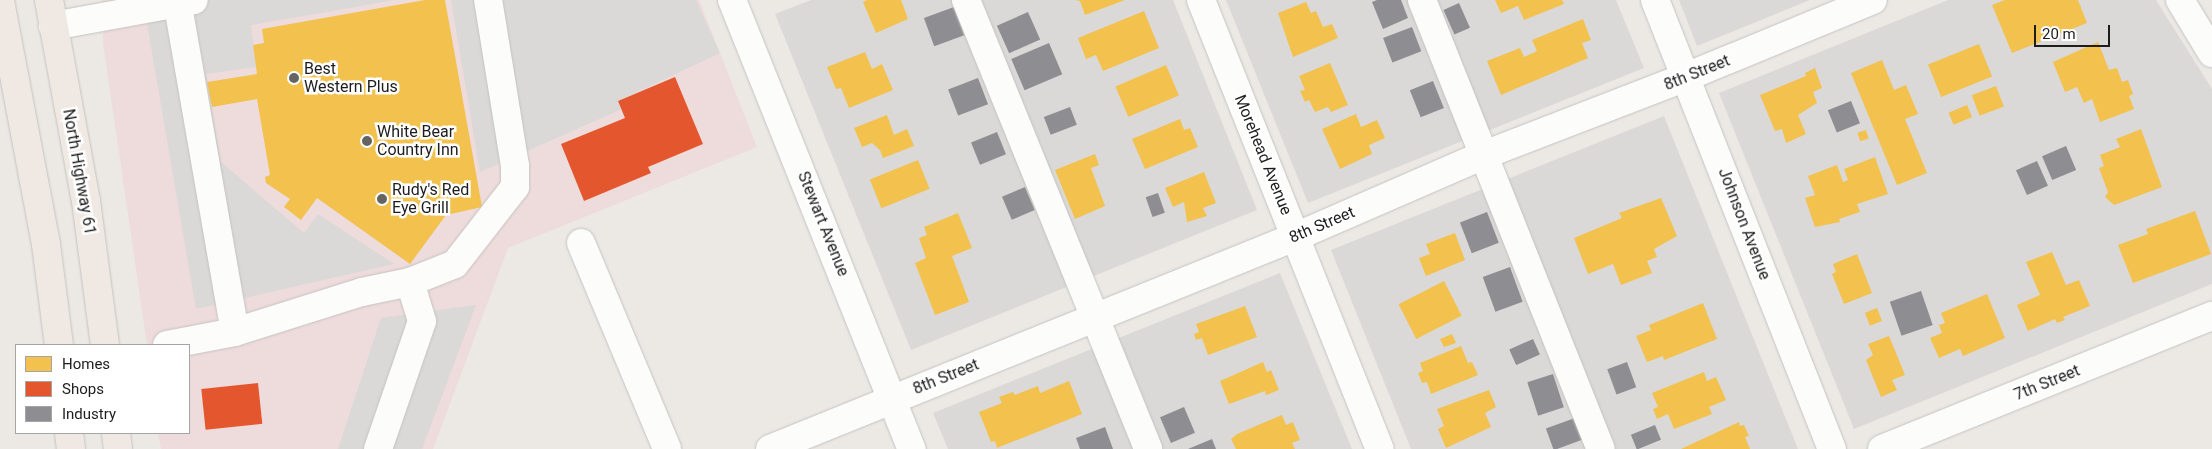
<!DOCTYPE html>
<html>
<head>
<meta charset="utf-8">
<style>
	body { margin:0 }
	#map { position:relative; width:2212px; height:449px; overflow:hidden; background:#ece9e5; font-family:Roboto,sans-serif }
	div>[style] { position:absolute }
	.residential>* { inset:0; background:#dbd9d7 }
	.commercial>* { inset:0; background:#eedbdb }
	.parking>* { inset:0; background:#dad9d7 }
	.homes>* { inset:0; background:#f2c14e; transform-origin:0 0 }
	.shops>* { inset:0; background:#e4572e; transform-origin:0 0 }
	.industry>* { inset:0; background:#8d8d92; transform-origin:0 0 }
	.roads { filter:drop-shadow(0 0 1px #c4c3c1) drop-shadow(0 0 1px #c4c3c1) }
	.minor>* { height:28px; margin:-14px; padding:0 14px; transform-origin:14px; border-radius:14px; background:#fcfcfb }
	.major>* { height:28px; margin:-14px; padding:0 14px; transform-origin:14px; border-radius:14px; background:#f0e9e3 }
	.dots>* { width:14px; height:14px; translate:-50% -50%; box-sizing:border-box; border:2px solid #fff; border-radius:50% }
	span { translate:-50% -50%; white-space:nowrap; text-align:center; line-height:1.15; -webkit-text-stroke:5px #fff; paint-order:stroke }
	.poi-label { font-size:16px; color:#1d1d1d }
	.left { translate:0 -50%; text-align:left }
	.street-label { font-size:16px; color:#1d1d1d }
	.legend { position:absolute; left:15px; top:344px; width:175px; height:90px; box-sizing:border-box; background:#fff; border:1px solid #a5a5a5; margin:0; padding:6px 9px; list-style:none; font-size:15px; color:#1d1d1d }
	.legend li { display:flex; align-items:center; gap:10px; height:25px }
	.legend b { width:25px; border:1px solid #a5a5a5 }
	.scale { position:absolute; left:2034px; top:25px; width:76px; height:22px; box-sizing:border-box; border:2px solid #1d1d1d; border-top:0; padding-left:6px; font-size:15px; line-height:18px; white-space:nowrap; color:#1d1d1d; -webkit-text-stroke:4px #fff; paint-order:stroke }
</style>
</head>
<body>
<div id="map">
	<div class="residential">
		<div style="clip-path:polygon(811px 0,1173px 0,1257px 210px,911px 350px,775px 14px)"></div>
		<div style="clip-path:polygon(1226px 0,1616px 0,1644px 68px,1308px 203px)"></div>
		<div style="clip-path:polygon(1679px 0,1810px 0,1697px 46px)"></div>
		<div style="clip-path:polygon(1948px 0,2156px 0,2212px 89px,2212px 284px,1854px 429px,1719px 93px)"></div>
		<div style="clip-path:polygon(1664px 116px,1798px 449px,1411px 449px,1331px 250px)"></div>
		<div style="clip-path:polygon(1280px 273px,1352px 449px,948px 449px,933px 413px)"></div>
	</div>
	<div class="commercial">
		<div style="clip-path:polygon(102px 0,699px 0,757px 147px,508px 248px,433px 449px,161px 449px,158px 433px,189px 433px,189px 345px,147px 345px,103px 43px)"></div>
	</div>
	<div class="parking">
		<div style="clip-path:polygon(143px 0,395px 0,251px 25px,256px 67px,206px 74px,221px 162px,304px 233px,318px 214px,394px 264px,196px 309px)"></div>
		<div style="clip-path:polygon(451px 0,696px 0,720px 53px,618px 101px,622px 109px,480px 172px)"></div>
		<div style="clip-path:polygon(476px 305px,422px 449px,338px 449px,381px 318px)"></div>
	</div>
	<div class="homes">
		<div style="clip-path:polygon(425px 0,445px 0,482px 207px,446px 215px,410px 264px,317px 198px,301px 220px,284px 207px,290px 199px,266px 183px,265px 177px,270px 175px,257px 99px,212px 107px,207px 82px,257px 74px,253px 45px,264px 43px,262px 29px)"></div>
		<div style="clip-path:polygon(867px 0,901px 0,908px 19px,876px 33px,863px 2px)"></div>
		<div style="clip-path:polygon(1075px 0,1125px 0,1085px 15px,1080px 1px)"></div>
		<div style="clip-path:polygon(1495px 0,1562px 0,1564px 4px,1524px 20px,1518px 6px,1501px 13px)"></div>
		<div style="clip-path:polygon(2005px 0,2078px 0,2087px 23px,2012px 53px,1992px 5px)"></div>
		<div style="clip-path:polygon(1306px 2px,1311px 13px,1316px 11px,1323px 27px,1332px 24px,1338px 38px,1293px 57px,1278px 13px)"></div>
		<div style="clip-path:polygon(1144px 11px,1159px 48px,1103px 71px,1096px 55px,1086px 59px,1078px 38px)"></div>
		<div style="clip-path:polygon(1583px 19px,1591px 40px,1582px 43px,1588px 58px,1501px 95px,1487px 61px,1520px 48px,1524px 57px,1537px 51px,1532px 40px)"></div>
		<div style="clip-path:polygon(2098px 42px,2109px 70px,2117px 68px,2122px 82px,2128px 80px,2133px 94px,2129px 96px,2134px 109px,2100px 122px,2092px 99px,2084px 103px,2077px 87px,2065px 92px,2053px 62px)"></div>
		<div style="left:1979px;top:44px;width:35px;height:55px;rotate:68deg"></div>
		<div style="clip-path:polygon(865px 52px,872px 69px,882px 64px,893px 90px,849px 108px,841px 88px,836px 89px,827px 67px)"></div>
		<div style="clip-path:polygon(1882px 60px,1894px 90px,1906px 85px,1918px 114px,1905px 119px,1927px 173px,1897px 185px,1851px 73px)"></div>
		<div style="clip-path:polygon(1330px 63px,1348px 105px,1331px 112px,1328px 107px,1315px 112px,1309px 100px,1305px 102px,1300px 91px,1305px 90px,1299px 76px)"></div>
		<div style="left:1166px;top:65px;width:33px;height:55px;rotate:67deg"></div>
		<div style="clip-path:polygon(1815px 68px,1822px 88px,1813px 92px,1817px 103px,1798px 115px,1806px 134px,1786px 143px,1782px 129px,1775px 131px,1760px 95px,1806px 76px,1805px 73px)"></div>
		<div style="left:1996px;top:86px;width:22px;height:26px;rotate:69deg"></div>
		<div style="left:1967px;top:105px;width:13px;height:20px;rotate:67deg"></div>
		<div style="clip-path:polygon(1356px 114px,1361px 127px,1377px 120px,1385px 138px,1369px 145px,1372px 154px,1340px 169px,1322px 129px)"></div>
		<div style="clip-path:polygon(887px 115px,894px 135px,907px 129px,914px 146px,883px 158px,880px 150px,872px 143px,862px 147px,854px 128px)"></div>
		<div style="clip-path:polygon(1180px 119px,1184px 130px,1190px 128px,1198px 147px,1145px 169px,1132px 139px)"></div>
		<div style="clip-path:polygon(2141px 129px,2162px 187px,2114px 205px,2105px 197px,2108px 192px,2099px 168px,2104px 166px,2100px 155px,2120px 147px,2116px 139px)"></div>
		<div style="left:1866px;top:130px;width:9px;height:9px;rotate:72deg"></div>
		<div style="clip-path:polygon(1095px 154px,1099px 165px,1091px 168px,1105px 206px,1075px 219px,1055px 170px)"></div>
		<div style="clip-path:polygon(1875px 157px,1888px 194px,1857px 204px,1860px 212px,1839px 219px,1840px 222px,1815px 227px,1805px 198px,1815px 195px,1808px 176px,1837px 165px,1843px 182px,1848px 180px,1844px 169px)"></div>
		<div style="left:918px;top:160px;width:31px;height:52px;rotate:68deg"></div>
		<div style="clip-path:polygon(1204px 172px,1216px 203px,1203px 208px,1207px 216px,1187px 222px,1184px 202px,1173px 207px,1165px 188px)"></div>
		<div style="clip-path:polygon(1661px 198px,1677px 236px,1654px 249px,1657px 257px,1647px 261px,1652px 273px,1621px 285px,1613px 264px,1588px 274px,1574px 238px,1622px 218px,1619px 213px)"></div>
		<div style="clip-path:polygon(2195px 211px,2211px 254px,2133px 283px,2118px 245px,2148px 234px,2146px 229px)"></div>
		<div style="clip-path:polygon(958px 213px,972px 248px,952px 256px,969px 302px,935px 315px,915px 263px,926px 258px,919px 238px,927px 235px,924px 227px)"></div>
		<div style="clip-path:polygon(1455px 233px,1465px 260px,1426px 276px,1419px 258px,1430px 254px,1426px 244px)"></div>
		<div style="clip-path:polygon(2052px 252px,2066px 285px,2079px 280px,2090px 306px,2063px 317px,2065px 320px,2057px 323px,2055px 319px,2028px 331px,2017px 305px,2040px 295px,2026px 262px)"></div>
		<div style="clip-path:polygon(1857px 254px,1872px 293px,1844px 304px,1832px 274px,1836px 272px,1833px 264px)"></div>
		<div style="left:1444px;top:281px;width:39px;height:51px;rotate:63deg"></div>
		<div style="clip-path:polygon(1987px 294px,2005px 338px,1963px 356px,1960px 349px,1939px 358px,1930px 338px,1942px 333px,1939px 325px,1945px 323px,1941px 313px)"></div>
		<div style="clip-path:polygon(1703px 303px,1717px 339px,1664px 360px,1663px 356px,1647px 362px,1636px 336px,1651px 330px,1649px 325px)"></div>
		<div style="clip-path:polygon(1245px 306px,1257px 337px,1208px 355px,1202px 338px,1196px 340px,1194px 334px,1199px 332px,1196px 324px)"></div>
		<div style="left:1877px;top:308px;width:14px;height:13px;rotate:69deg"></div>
		<div style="clip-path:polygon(1452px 334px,1456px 343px,1444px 347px,1440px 339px)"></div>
		<div style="clip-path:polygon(1889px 336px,1905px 375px,1892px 380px,1897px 390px,1881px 397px,1866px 360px,1873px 355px,1868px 344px)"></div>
		<div style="clip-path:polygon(1461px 346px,1468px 363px,1472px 362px,1478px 375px,1431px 394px,1427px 382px,1422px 383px,1418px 373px,1423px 371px,1420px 363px)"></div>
		<div style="clip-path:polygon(1263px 362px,1267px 372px,1271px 370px,1279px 390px,1266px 395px,1265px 391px,1229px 404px,1220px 381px)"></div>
		<div style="clip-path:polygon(1704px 372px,1707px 381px,1716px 377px,1726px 400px,1709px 407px,1712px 414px,1674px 429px,1668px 414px,1657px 419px,1653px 409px,1658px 407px,1652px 393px)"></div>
		<div style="clip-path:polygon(1069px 381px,1082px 414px,997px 448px,995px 441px,991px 442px,979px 412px,1002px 403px,999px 397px,1013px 392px,1015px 395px,1038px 386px,1040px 393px)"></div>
		<div style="clip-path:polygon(1489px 390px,1496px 407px,1485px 413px,1491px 427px,1446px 448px,1438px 429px,1444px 426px,1437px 409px)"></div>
		<div style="clip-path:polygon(1282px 415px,1286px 425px,1293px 422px,1300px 440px,1292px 443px,1295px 449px,1236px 449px,1231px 439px,1237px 434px)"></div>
		<div style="clip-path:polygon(1739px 422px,1740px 426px,1744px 425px,1749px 436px,1745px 437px,1750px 449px,1681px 449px)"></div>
	</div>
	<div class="shops">
		<div style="clip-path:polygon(675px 77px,703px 144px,648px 167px,651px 173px,584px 201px,561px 144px,625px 118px,618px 101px)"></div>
		<div style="left:258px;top:383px;width:41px;height:57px;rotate:84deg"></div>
	</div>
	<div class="industry">
		<div style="clip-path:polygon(1377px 0,1401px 0,1408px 18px,1383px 29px,1372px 2px)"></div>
		<div style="left:1459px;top:3px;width:27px;height:17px;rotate:66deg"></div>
		<div style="left:954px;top:7px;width:30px;height:32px;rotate:70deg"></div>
		<div style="left:1028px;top:12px;width:30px;height:34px;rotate:66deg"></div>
		<div style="left:1412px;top:27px;width:26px;height:31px;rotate:69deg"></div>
		<div style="left:1049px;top:43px;width:34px;height:41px;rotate:67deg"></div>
		<div style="left:978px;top:78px;width:28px;height:32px;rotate:69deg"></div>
		<div style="left:1433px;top:81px;width:29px;height:25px;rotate:68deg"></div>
		<div style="left:1851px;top:101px;width:24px;height:25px;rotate:68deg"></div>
		<div style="left:1070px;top:107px;width:19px;height:28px;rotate:69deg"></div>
		<div style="left:997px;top:132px;width:24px;height:28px;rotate:68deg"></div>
		<div style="left:2066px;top:146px;width:26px;height:26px;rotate:67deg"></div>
		<div style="left:2037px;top:161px;width:27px;height:23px;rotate:66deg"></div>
		<div style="left:1025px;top:187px;width:25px;height:25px;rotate:67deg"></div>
		<div style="left:1158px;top:193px;width:21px;height:13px;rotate:71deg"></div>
		<div style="left:1487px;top:212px;width:33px;height:29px;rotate:69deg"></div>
		<div style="left:1510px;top:267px;width:37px;height:29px;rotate:70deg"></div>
		<div style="left:1921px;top:291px;width:36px;height:33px;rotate:71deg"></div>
		<div style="left:1533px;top:339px;width:17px;height:26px;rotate:66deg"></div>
		<div style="left:1627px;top:362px;width:27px;height:21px;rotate:70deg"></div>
		<div style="left:1553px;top:374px;width:35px;height:27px;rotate:72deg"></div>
		<div style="left:1184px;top:407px;width:28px;height:26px;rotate:67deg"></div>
		<div style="left:1575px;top:418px;width:23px;height:31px;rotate:70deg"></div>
		<div style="left:1655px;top:425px;width:16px;height:26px;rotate:68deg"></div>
		<div style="clip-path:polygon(1105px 427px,1113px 449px,1080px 449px,1076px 438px)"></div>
		<div style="clip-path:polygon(1212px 439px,1216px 449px,1188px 449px)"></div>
	</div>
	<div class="roads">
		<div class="minor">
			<div style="left:177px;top:0;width:337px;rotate:80.1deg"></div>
			<div style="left:732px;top:0;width:484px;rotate:68.2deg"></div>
			<div style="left:966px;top:0;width:484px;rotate:67.9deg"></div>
			<div style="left:1201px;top:0;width:483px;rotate:68.3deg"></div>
			<div style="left:1422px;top:0;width:483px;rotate:68.3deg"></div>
			<div style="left:1655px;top:0;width:483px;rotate:68.5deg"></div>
			<div style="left:2180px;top:0;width:62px;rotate:58.9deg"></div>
			<div style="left:53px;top:26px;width:143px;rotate:-10.4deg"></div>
			<div style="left:581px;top:243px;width:223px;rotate:67.3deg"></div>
			<div style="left:167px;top:345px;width:69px;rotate:-10.8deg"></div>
			<div style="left:235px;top:332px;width:133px;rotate:-17.5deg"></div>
			<div style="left:362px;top:292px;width:49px;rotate:-11.8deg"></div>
			<div style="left:410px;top:282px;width:48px;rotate:-21.8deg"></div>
			<div style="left:455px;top:264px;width:98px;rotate:-52.1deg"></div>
			<div style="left:515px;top:187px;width:21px;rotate:-90deg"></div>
			<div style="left:515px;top:166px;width:168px;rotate:-99.2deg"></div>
			<div style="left:378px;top:449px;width:135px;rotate:-71deg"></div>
			<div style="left:422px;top:321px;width:41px;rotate:-107.1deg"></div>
			<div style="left:770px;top:449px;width:566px;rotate:-21.99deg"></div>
			<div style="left:1295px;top:237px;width:206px;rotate:-23.5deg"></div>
			<div style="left:1484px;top:155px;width:217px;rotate:-21.1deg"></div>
			<div style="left:1686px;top:77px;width:202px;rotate:-22.4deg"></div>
			<div style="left:1882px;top:449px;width:356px;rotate:-22deg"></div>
		</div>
		<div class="major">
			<div style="left:49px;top:0;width:204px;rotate:79.6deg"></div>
			<div style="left:86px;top:201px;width:145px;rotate:82.5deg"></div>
			<div style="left:0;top:1px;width:247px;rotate:79.3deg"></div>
			<div style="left:46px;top:244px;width:102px;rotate:82.7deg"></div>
			<div style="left:69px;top:433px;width:16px;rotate:83deg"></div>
			<div style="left:116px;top:433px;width:16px;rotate:83deg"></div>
		</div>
	</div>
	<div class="dots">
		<div style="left:294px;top:78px;background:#656463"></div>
		<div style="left:367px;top:141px;background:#656463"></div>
		<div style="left:382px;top:199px;background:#656463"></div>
	</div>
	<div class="poi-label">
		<span class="left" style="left:304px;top:78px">Best<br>Western Plus</span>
		<span class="left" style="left:377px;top:141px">White Bear<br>Country Inn</span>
		<span class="left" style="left:392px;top:199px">Rudy's Red<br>Eye Grill</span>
	</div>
	<div class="street-label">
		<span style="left:1697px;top:73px;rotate:-22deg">8th Street</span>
		<span style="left:1263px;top:155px;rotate:68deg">Morehead Avenue</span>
		<span style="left:79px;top:172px;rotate:80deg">North Highway 61</span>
		<span style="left:823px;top:224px;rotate:68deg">Stewart Avenue</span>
		<span style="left:1744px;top:224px;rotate:69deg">Johnson Avenue</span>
		<span style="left:1322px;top:225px;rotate:-23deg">8th Street</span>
		<span style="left:946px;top:377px;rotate:-22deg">8th Street</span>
		<span style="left:2047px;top:383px;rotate:-22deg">7th Street</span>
	</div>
	<ul class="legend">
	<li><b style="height:14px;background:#f2c14e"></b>Homes</li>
	<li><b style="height:14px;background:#e4572e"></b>Shops</li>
	<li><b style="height:14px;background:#8d8d92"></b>Industry</li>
	</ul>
	<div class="scale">20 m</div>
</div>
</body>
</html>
